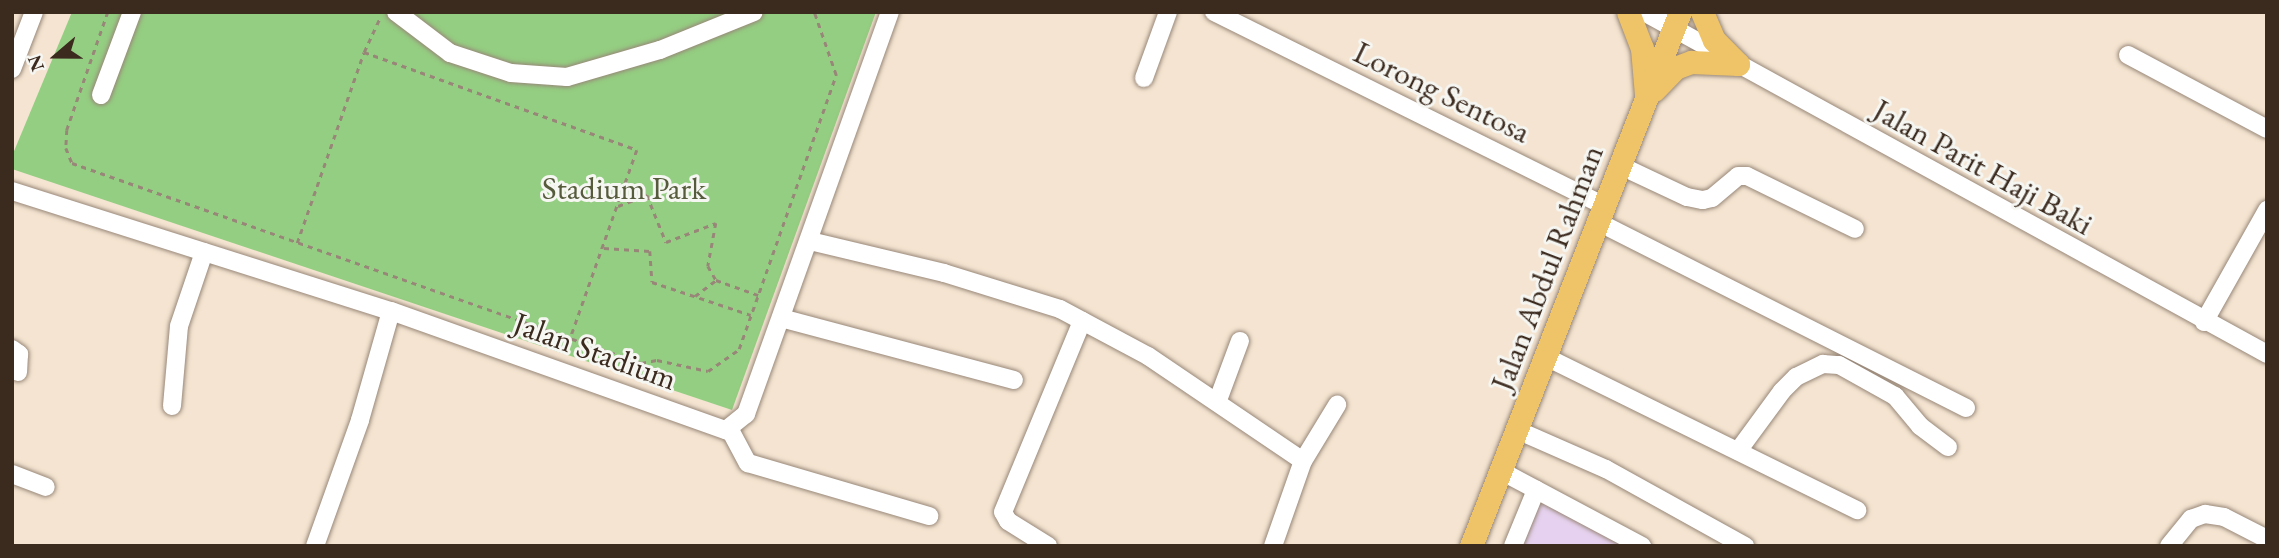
<!DOCTYPE html>
<html>
<head>
<meta charset="utf-8">
<style>
	body { margin:0 }
	#map { position:relative; width:2279px; height:558px; overflow:hidden; background:#f4e4d1; font-family:"EB Garamond",serif }
	div>[style] { position:absolute }
	.built>* { inset:0; background:#e6d2f0 }
	.green>* { inset:0; background:#94ce82 }
	.path>* { height:2.5px; margin-top:-1.25px; transform-origin:0; background:repeating-linear-gradient(90deg,#988778 0 5px,transparent 0 10px) }
	.roads { filter:drop-shadow(0 0 2px #988778) drop-shadow(0 0 2px #988778) }
	.minor>* { height:18px; margin:-9px; padding:0 9px; transform-origin:9px; border-radius:9px; background:#fff }
	.major>* { height:23px; margin:-11.5px; padding:0 11.5px; transform-origin:11.5px; border-radius:11.5px; background:#efc469 }
	span { translate:-50% -50%; white-space:nowrap; text-align:center; line-height:1.15; -webkit-text-stroke:6px #f6f6f2; paint-order:stroke }
	.street-label { font-size:32px; color:#3b2a1e }
	.park-label { font-size:32px; color:#565b3c }
	.frame { position:absolute; inset:0; border:14px solid #3b2a1e; pointer-events:none }
	.north { position:absolute; left:21px; top:21px; width:70px; height:70px; -webkit-text-stroke:5px #f6f6f2; paint-order:stroke; rotate:250deg; font-size:19px; font-weight:700; line-height:28px; text-align:center; color:#3b2a1e }
	.north::after { content:''; display:block; margin:auto; width:24px; height:32px; background:#3b2a1e; clip-path:polygon(50% 0,100% 100%,50% 72%,0 100%) }
</style>
</head>
<body>
<div id="map">
	<div class="built">
		<div style="clip-path:polygon(1539px 497px,1630px 546px,1519px 546px)"></div>
	</div>
	<div class="green">
		<div style="clip-path:polygon(72px 12px,876px 12px,732px 410px,12px 169px,12px 156px)"></div>
	</div>
	<div class="path">
		<div style="left:108px;top:12px;width:125px;rotate:109.2deg"></div>
		<div style="left:67px;top:130px;width:18px;rotate:93deg"></div>
		<div style="left:66px;top:148px;width:16px;rotate:68deg"></div>
		<div style="left:72px;top:163px;width:603px;rotate:19.37deg"></div>
		<div style="left:641px;top:363px;width:16px;rotate:-11deg"></div>
		<div style="left:657px;top:360px;width:52px;rotate:12.2deg"></div>
		<div style="left:708px;top:371px;width:38px;rotate:-35deg"></div>
		<div style="left:739px;top:349px;width:291px;rotate:-70.5deg"></div>
		<div style="left:836px;top:75px;width:67px;rotate:-109.2deg"></div>
		<div style="left:364px;top:52px;width:38px;rotate:-65deg"></div>
		<div style="left:618px;top:206px;width:31px;rotate:-21deg"></div>
		<div style="left:647px;top:195px;width:51px;rotate:68deg"></div>
		<div style="left:666px;top:242px;width:53px;rotate:-20.8deg"></div>
		<div style="left:716px;top:223px;width:44px;rotate:100.5deg"></div>
		<div style="left:708px;top:266px;width:16px;rotate:60deg"></div>
		<div style="left:716px;top:280px;width:45px;rotate:19.7deg"></div>
		<div style="left:297px;top:243px;width:202px;rotate:-70.7deg"></div>
		<div style="left:364px;top:52px;width:290px;rotate:19.7deg"></div>
		<div style="left:637px;top:150px;width:201px;rotate:109.5deg"></div>
		<div style="left:604px;top:248px;width:46px;rotate:3.7deg"></div>
		<div style="left:650px;top:251px;width:31px;rotate:86deg"></div>
		<div style="left:652px;top:282px;width:104px;rotate:18.4deg"></div>
		<div style="left:695px;top:296px;width:26px;rotate:-37deg"></div>
	</div>
	<div class="roads">
		<div class="minor">
			<div style="left:396px;top:12px;width:68px;rotate:37.2deg"></div>
			<div style="left:450px;top:53px;width:64px;rotate:18.2deg"></div>
			<div style="left:511px;top:73px;width:56px;rotate:4.1deg"></div>
			<div style="left:567px;top:77px;width:97px;rotate:-16.2deg"></div>
			<div style="left:660px;top:50px;width:101px;rotate:-22deg"></div>
			<div style="left:1214px;top:12px;width:438px;rotate:26.4deg"></div>
			<div style="left:1644px;top:12px;width:711px;rotate:28.76deg"></div>
			<div style="left:2128px;top:55px;width:157px;rotate:28deg"></div>
			<div style="left:12px;top:69px;width:61px;rotate:-68.9deg"></div>
			<div style="left:1144px;top:78px;width:70px;rotate:-70deg"></div>
			<div style="left:101px;top:95px;width:89px;rotate:-69.5deg"></div>
			<div style="left:1621px;top:166px;width:73px;rotate:25.2deg"></div>
			<div style="left:1687px;top:197px;width:16px;rotate:11deg"></div>
			<div style="left:1703px;top:200px;width:9px;rotate:-13deg"></div>
			<div style="left:1712px;top:198px;width:34px;rotate:-40deg"></div>
			<div style="left:1738px;top:176px;width:9px"></div>
			<div style="left:1747px;top:176px;width:120px;rotate:26.1deg"></div>
			<div style="left:12px;top:191px;width:398px;rotate:17.6deg"></div>
			<div style="left:391px;top:311px;width:356px;rotate:19.6deg"></div>
			<div style="left:726px;top:430px;width:26px;rotate:-39deg"></div>
			<div style="left:746px;top:414px;width:427px;rotate:-70.3deg"></div>
			<div style="left:1600px;top:223px;width:410px;rotate:26.8deg"></div>
			<div style="left:810px;top:241px;width:138px;rotate:13.4deg"></div>
			<div style="left:944px;top:273px;width:121px;rotate:17.2deg"></div>
			<div style="left:1060px;top:309px;width:100px;rotate:28.1deg"></div>
			<div style="left:1148px;top:356px;width:187px;rotate:34.1deg"></div>
			<div style="left:781px;top:318px;width:241px;rotate:14.9deg"></div>
			<div style="left:2204px;top:322px;width:129px;rotate:-60.6deg"></div>
			<div style="left:12px;top:349px;width:9px;rotate:36deg"></div>
			<div style="left:19px;top:354px;width:18px;rotate:93deg"></div>
			<div style="left:1546px;top:357px;width:347px;rotate:26.2deg"></div>
			<div style="left:1218px;top:400px;width:63px;rotate:-69.6deg"></div>
			<div style="left:172px;top:406px;width:80px;rotate:-85deg"></div>
			<div style="left:179px;top:326px;width:78px;rotate:-71.3deg"></div>
			<div style="left:729px;top:428px;width:40px;rotate:62deg"></div>
			<div style="left:748px;top:463px;width:189px;rotate:16.3deg"></div>
			<div style="left:1517px;top:430px;width:97px;rotate:23.7deg"></div>
			<div style="left:1606px;top:469px;width:159px;rotate:29deg"></div>
			<div style="left:1738px;top:451px;width:74px;rotate:-53.7deg"></div>
			<div style="left:1782px;top:391px;width:20px;rotate:-45deg"></div>
			<div style="left:1796px;top:377px;width:30px;rotate:-26deg"></div>
			<div style="left:1823px;top:364px;width:16px;rotate:4deg"></div>
			<div style="left:1839px;top:365px;width:64px;rotate:29deg"></div>
			<div style="left:1895px;top:396px;width:39px;rotate:50deg"></div>
			<div style="left:1920px;top:426px;width:35px;rotate:37deg"></div>
			<div style="left:1501px;top:471px;width:160px;rotate:28deg"></div>
			<div style="left:12px;top:474px;width:36px;rotate:21deg"></div>
			<div style="left:315px;top:546px;width:134px;rotate:-70.3deg"></div>
			<div style="left:360px;top:420px;width:113px;rotate:-74.1deg"></div>
			<div style="left:1048px;top:546px;width:47px;rotate:-148deg"></div>
			<div style="left:1008px;top:521px;width:10px;rotate:-119deg"></div>
			<div style="left:1003px;top:512px;width:207px;rotate:-67.5deg"></div>
			<div style="left:1273px;top:546px;width:90px;rotate:-70.6deg"></div>
			<div style="left:1303px;top:461px;width:66px;rotate:-58.7deg"></div>
			<div style="left:1513px;top:546px;width:61px;rotate:-67.7deg"></div>
			<div style="left:2169px;top:546px;width:35px;rotate:-51deg"></div>
			<div style="left:2191px;top:519px;width:15px;rotate:-20deg"></div>
			<div style="left:2205px;top:514px;width:19px;rotate:9deg"></div>
			<div style="left:2224px;top:517px;width:48px;rotate:27.1deg"></div>
		</div>
		<div class="major">
			<div style="left:1628px;top:12px;width:39px;rotate:69deg"></div>
			<div style="left:1642px;top:48px;width:47px;rotate:85.1deg"></div>
			<div style="left:1702px;top:12px;width:30px;rotate:67deg"></div>
			<div style="left:1714px;top:40px;width:34px;rotate:45deg"></div>
			<div style="left:1654px;top:90px;width:30px;rotate:-46deg"></div>
			<div style="left:1675px;top:68px;width:17px;rotate:-21deg"></div>
			<div style="left:1691px;top:62px;width:47px;rotate:2.4deg"></div>
			<div style="left:1471px;top:546px;width:573px;rotate:-68.63deg"></div>
		</div>
	</div>
	<div class="street-label">
		<span style="left:1442px;top:92px;rotate:26deg">Lorong Sentosa</span>
		<span style="left:1983px;top:167px;rotate:29deg">Jalan Parit Haji Baki</span>
		<span style="left:1547px;top:268px;rotate:-69deg">Jalan Abdul Rahman</span>
		<span style="left:595px;top:351px;rotate:20deg">Jalan Stadium</span>
	</div>
	<div class="park-label">
		<span style="left:624px;top:188px">Stadium Park</span>
	</div>
	<div class="frame"></div>
	<div class="north">N</div>
</div>
</body>
</html>
